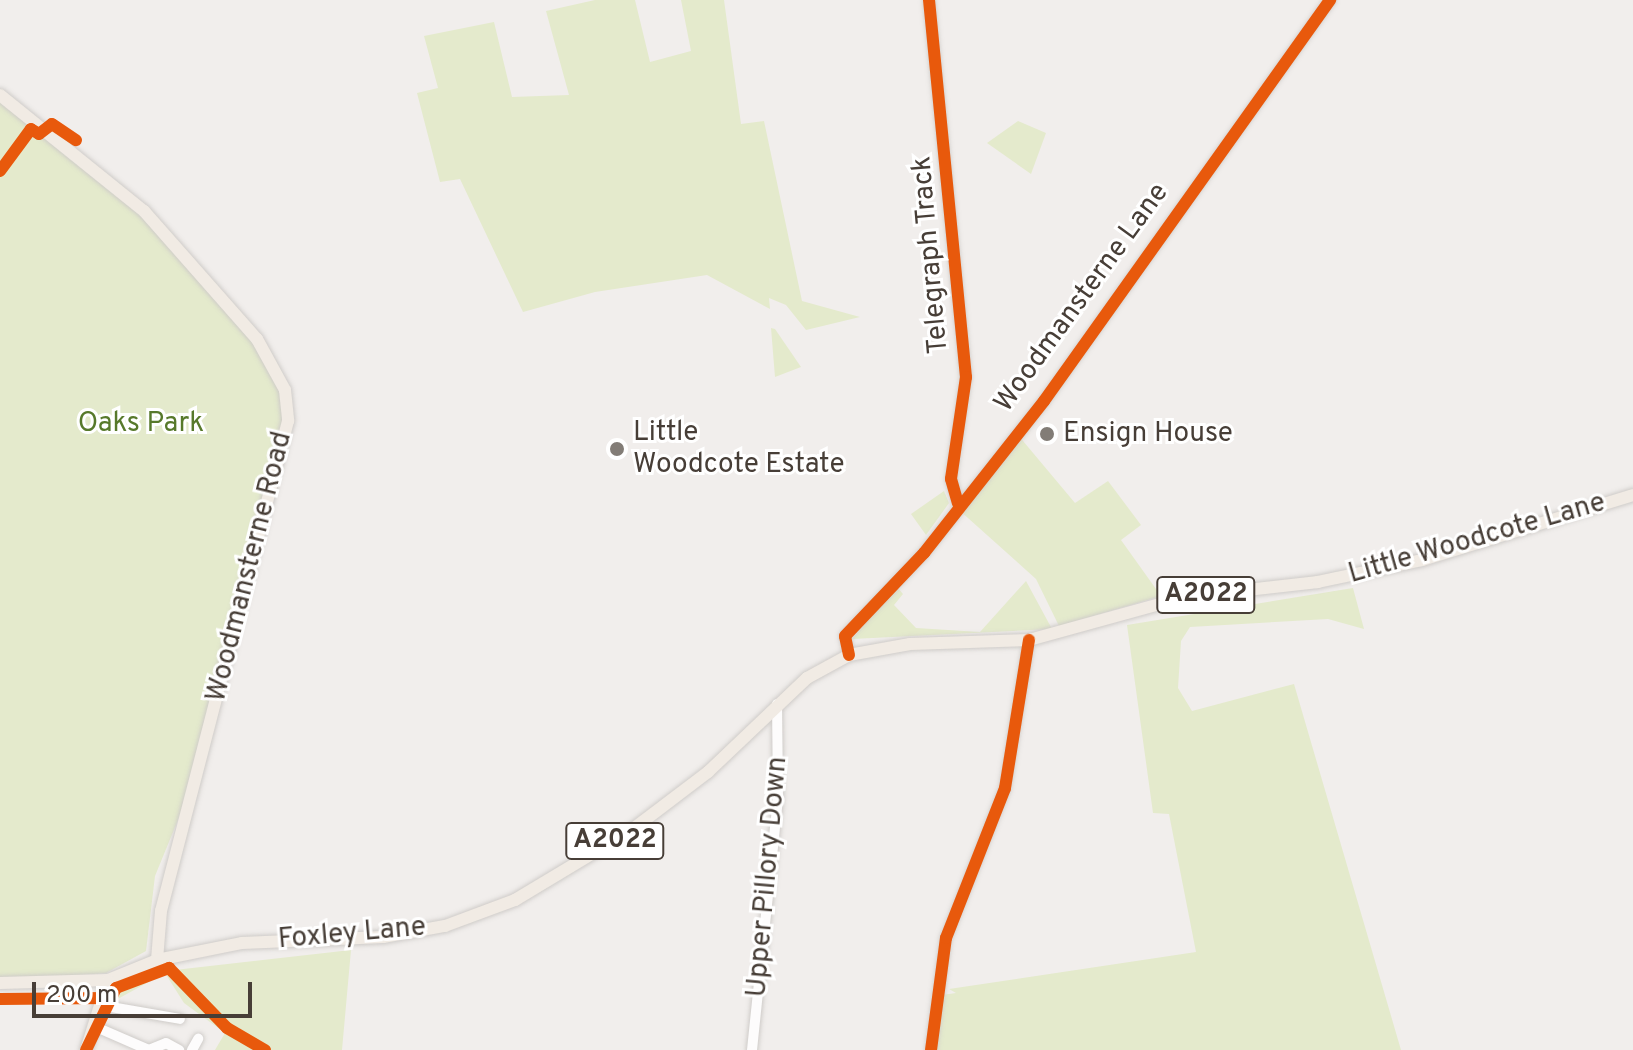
<!DOCTYPE html>
<html>
<head>
<meta charset="utf-8">
<style>
	body { margin:0 }
	#map { position:relative; width:1633px; height:1050px; overflow:hidden; background:#f1eeec; font-family:Overpass,sans-serif }
	div>[style] { position:absolute }
	.green>* { inset:0; background:#e4eacc }
	.roads { filter:drop-shadow(0 0 2px #cfccc9) drop-shadow(0 0 2px #cfccc9) }
	.minor>* { height:10px; margin:-5px; padding:0 5px; transform-origin:5px; border-radius:5px; background:#fdfcfc }
	.major>* { height:12px; margin:-6px; padding:0 6px; transform-origin:6px; border-radius:6px; background:#f1ebe4 }
	.cycleway>* { height:12px; margin:-6px; padding:0 6px; transform-origin:6px; border-radius:6px; background:#e8590c }
	.dots>* { width:22px; height:22px; translate:-50% -50%; box-sizing:border-box; border:4px solid #fff; border-radius:50% }
	span { translate:-50% -50%; white-space:nowrap; text-align:center; line-height:1.15; -webkit-text-stroke:6px #fff; paint-order:stroke }
	.shield-label span { padding:2px 6px; background:#fff; border:2px solid; border-radius:6px; -webkit-text-stroke-width:0 }
	.shield-label { font-size:26px; color:#473e37; font-weight:700 }
	.street-label { font-size:28px; color:#473e37 }
	.park-label { font-size:28px; color:#57792b }
	.poi-label { font-size:28px; color:#473e37 }
	.left { translate:0 -50%; text-align:left }
	.scale { position:absolute; left:32px; top:982px; width:220px; height:36px; box-sizing:border-box; border:4px solid #473e37; border-top:0; padding-left:10px; font-size:24px; line-height:28px; white-space:nowrap; color:#473e37; -webkit-text-stroke:6px #fff; paint-order:stroke }
</style>
</head>
<body>
<div id="map">
	<div class="green">
		<div style="clip-path:polygon(595px 0,635px 0,650px 62px,691px 51px,681px 0,724px 0,741px 124px,764px 121px,802px 301px,860px 317px,806px 330px,786px 305px,769px 298px,770px 309px,707px 275px,595px 292px,523px 312px,460px 179px,440px 182px,417px 93px,438px 88px,424px 36px,494px 22px,512px 97px,569px 95px,546px 11px)"></div>
		<div style="clip-path:polygon(0 98px,101px 170px,275px 367px,288px 421px,212px 737px,155px 876px,146px 951px,106px 973px,0 982px)"></div>
		<div style="clip-path:polygon(1018px 121px,1046px 133px,1031px 174px,987px 143px)"></div>
		<div style="clip-path:polygon(771px 328px,775px 329px,801px 367px,775px 377px)"></div>
		<div style="clip-path:polygon(1018px 435px,1075px 503px,1108px 481px,1141px 525px,1121px 540px,1161px 596px,1059px 626px,1036px 579px,959px 510px)"></div>
		<div style="clip-path:polygon(944px 491px,949px 503px,926px 535px,911px 514px)"></div>
		<div style="clip-path:polygon(1026px 581px,1052px 629px,852px 639px,897px 587px,903px 594px,894px 605px,916px 628px,980px 632px)"></div>
		<div style="clip-path:polygon(1353px 588px,1364px 629px,1328px 619px,1190px 627px,1181px 641px,1178px 688px,1192px 711px,1294px 684px,1401px 1050px,934px 1050px,942px 995px,956px 993px,949px 989px,1196px 952px,1169px 814px,1153px 813px,1127px 625px)"></div>
		<div style="clip-path:polygon(351px 950px,342px 1050px,215px 1050px,225px 1033px,184px 1003px,165px 973px,114px 1001px,119px 988px,157px 972px)"></div>
	</div>
	<div class="roads">
		<div class="minor">
			<div style="left:929px;top:0;width:379px;rotate:84.4deg"></div>
			<div style="left:966px;top:377px;width:103px;rotate:98.4deg"></div>
			<div style="left:951px;top:479px;width:25px;rotate:74deg"></div>
			<div style="left:849px;top:655px;width:19px;rotate:-102deg"></div>
			<div style="left:845px;top:636px;width:115px;rotate:-46.4deg"></div>
			<div style="left:924px;top:553px;width:194px;rotate:-51.7deg"></div>
			<div style="left:1044px;top:401px;width:493px;rotate:-54.5deg"></div>
			<div style="left:105px;top:1006px;width:76px;rotate:9.8deg"></div>
			<div style="left:96px;top:1027px;width:58px;rotate:23.5deg"></div>
			<div style="left:149px;top:1050px;width:18px;rotate:-22deg"></div>
			<div style="left:166px;top:1043px;width:15px;rotate:28deg"></div>
			<div style="left:192px;top:1050px;width:13px;rotate:-61deg"></div>
			<div style="left:752px;top:1050px;width:254px;rotate:-84.1deg"></div>
			<div style="left:778px;top:797px;width:93px;rotate:-90.6deg"></div>
			<div style="left:931px;top:1050px;width:113px;rotate:-82.4deg"></div>
			<div style="left:946px;top:938px;width:161px;rotate:-68.5deg"></div>
			<div style="left:1005px;top:788px;width:150px;rotate:-80.8deg"></div>
		</div>
		<div class="major">
			<div style="left:0;top:95px;width:185px;rotate:38.9deg"></div>
			<div style="left:144px;top:211px;width:171px;rotate:48.6deg"></div>
			<div style="left:257px;top:339px;width:58px;rotate:61.2deg"></div>
			<div style="left:285px;top:390px;width:31px;rotate:84deg"></div>
			<div style="left:288px;top:421px;width:506px;rotate:104.53deg"></div>
			<div style="left:161px;top:911px;width:49px;rotate:94.7deg"></div>
			<div style="left:0;top:983px;width:108px;rotate:-1.6deg"></div>
			<div style="left:108px;top:980px;width:53px;rotate:-22.2deg"></div>
			<div style="left:157px;top:960px;width:87px;rotate:-11.3deg"></div>
			<div style="left:242px;top:943px;width:141px;rotate:-2.4deg"></div>
			<div style="left:383px;top:937px;width:63px;rotate:-10.1deg"></div>
			<div style="left:445px;top:926px;width:75px;rotate:-20.4deg"></div>
			<div style="left:515px;top:900px;width:138px;rotate:-31deg"></div>
			<div style="left:633px;top:829px;width:94px;rotate:-37.2deg"></div>
			<div style="left:708px;top:772px;width:137px;rotate:-43.5deg"></div>
			<div style="left:807px;top:678px;width:48px;rotate:-28.7deg"></div>
			<div style="left:849px;top:655px;width:62px;rotate:-10.2deg"></div>
			<div style="left:910px;top:644px;width:119px;rotate:-1.9deg"></div>
			<div style="left:1029px;top:640px;width:162px;rotate:-15.4deg"></div>
			<div style="left:1185px;top:597px;width:134px;rotate:-6.4deg"></div>
			<div style="left:1318px;top:582px;width:106px;rotate:-11.9deg"></div>
			<div style="left:1422px;top:560px;width:221px;rotate:-17.1deg"></div>
			<div style="left:86px;top:1050px;width:73px;rotate:-72.6deg"></div>
		</div>
	</div>
	<div class="cycleway">
		<div style="left:929px;top:0;width:379px;rotate:84.4deg"></div>
		<div style="left:966px;top:377px;width:103px;rotate:98.4deg"></div>
		<div style="left:951px;top:479px;width:25px;rotate:74deg"></div>
		<div style="left:0;top:171px;width:52px;rotate:-53.6deg"></div>
		<div style="left:31px;top:129px;width:9px;rotate:32deg"></div>
		<div style="left:39px;top:134px;width:16px;rotate:-38deg"></div>
		<div style="left:52px;top:124px;width:29px;rotate:34deg"></div>
		<div style="left:849px;top:655px;width:19px;rotate:-102deg"></div>
		<div style="left:845px;top:636px;width:115px;rotate:-46.4deg"></div>
		<div style="left:924px;top:553px;width:194px;rotate:-51.7deg"></div>
		<div style="left:1044px;top:401px;width:493px;rotate:-54.5deg"></div>
		<div style="left:0;top:999px;width:108px;rotate:-0.5deg"></div>
		<div style="left:86px;top:1050px;width:69px;rotate:-64.2deg"></div>
		<div style="left:116px;top:988px;width:57px;rotate:-20.7deg"></div>
		<div style="left:169px;top:968px;width:83px;rotate:46deg"></div>
		<div style="left:227px;top:1028px;width:44px;rotate:30.1deg"></div>
		<div style="left:931px;top:1050px;width:113px;rotate:-82.4deg"></div>
		<div style="left:946px;top:938px;width:161px;rotate:-68.5deg"></div>
		<div style="left:1005px;top:788px;width:150px;rotate:-80.8deg"></div>
	</div>
	<div class="dots">
		<div style="left:1047px;top:434px;background:#827c76"></div>
		<div style="left:617px;top:449px;background:#827c76"></div>
	</div>
	<div class="shield-label">
		<span style="left:1206px;top:595px">A2022</span>
		<span style="left:615px;top:841px">A2022</span>
	</div>
	<div class="street-label">
		<span style="left:931px;top:255px;rotate:-95deg">Telegraph Track</span>
		<span style="left:1082px;top:298px;rotate:-54deg">Woodmansterne Lane</span>
		<span style="left:1477px;top:539px;rotate:-16deg">Little Woodcote Lane</span>
		<span style="left:250px;top:567px;rotate:-76deg">Woodmansterne Road</span>
		<span style="left:768px;top:877px;rotate:-85deg">Upper Pillory Down</span>
		<span style="left:352px;top:934px;rotate:-5deg">Foxley Lane</span>
	</div>
	<div class="park-label">
		<span style="left:141px;top:424px">Oaks Park</span>
	</div>
	<div class="poi-label">
		<span class="left" style="left:633px;top:449px">Little<br>Woodcote Estate</span>
		<span class="left" style="left:1063px;top:434px">Ensign House</span>
	</div>
	<div class="scale">200 m</div>
</div>
</body>
</html>
